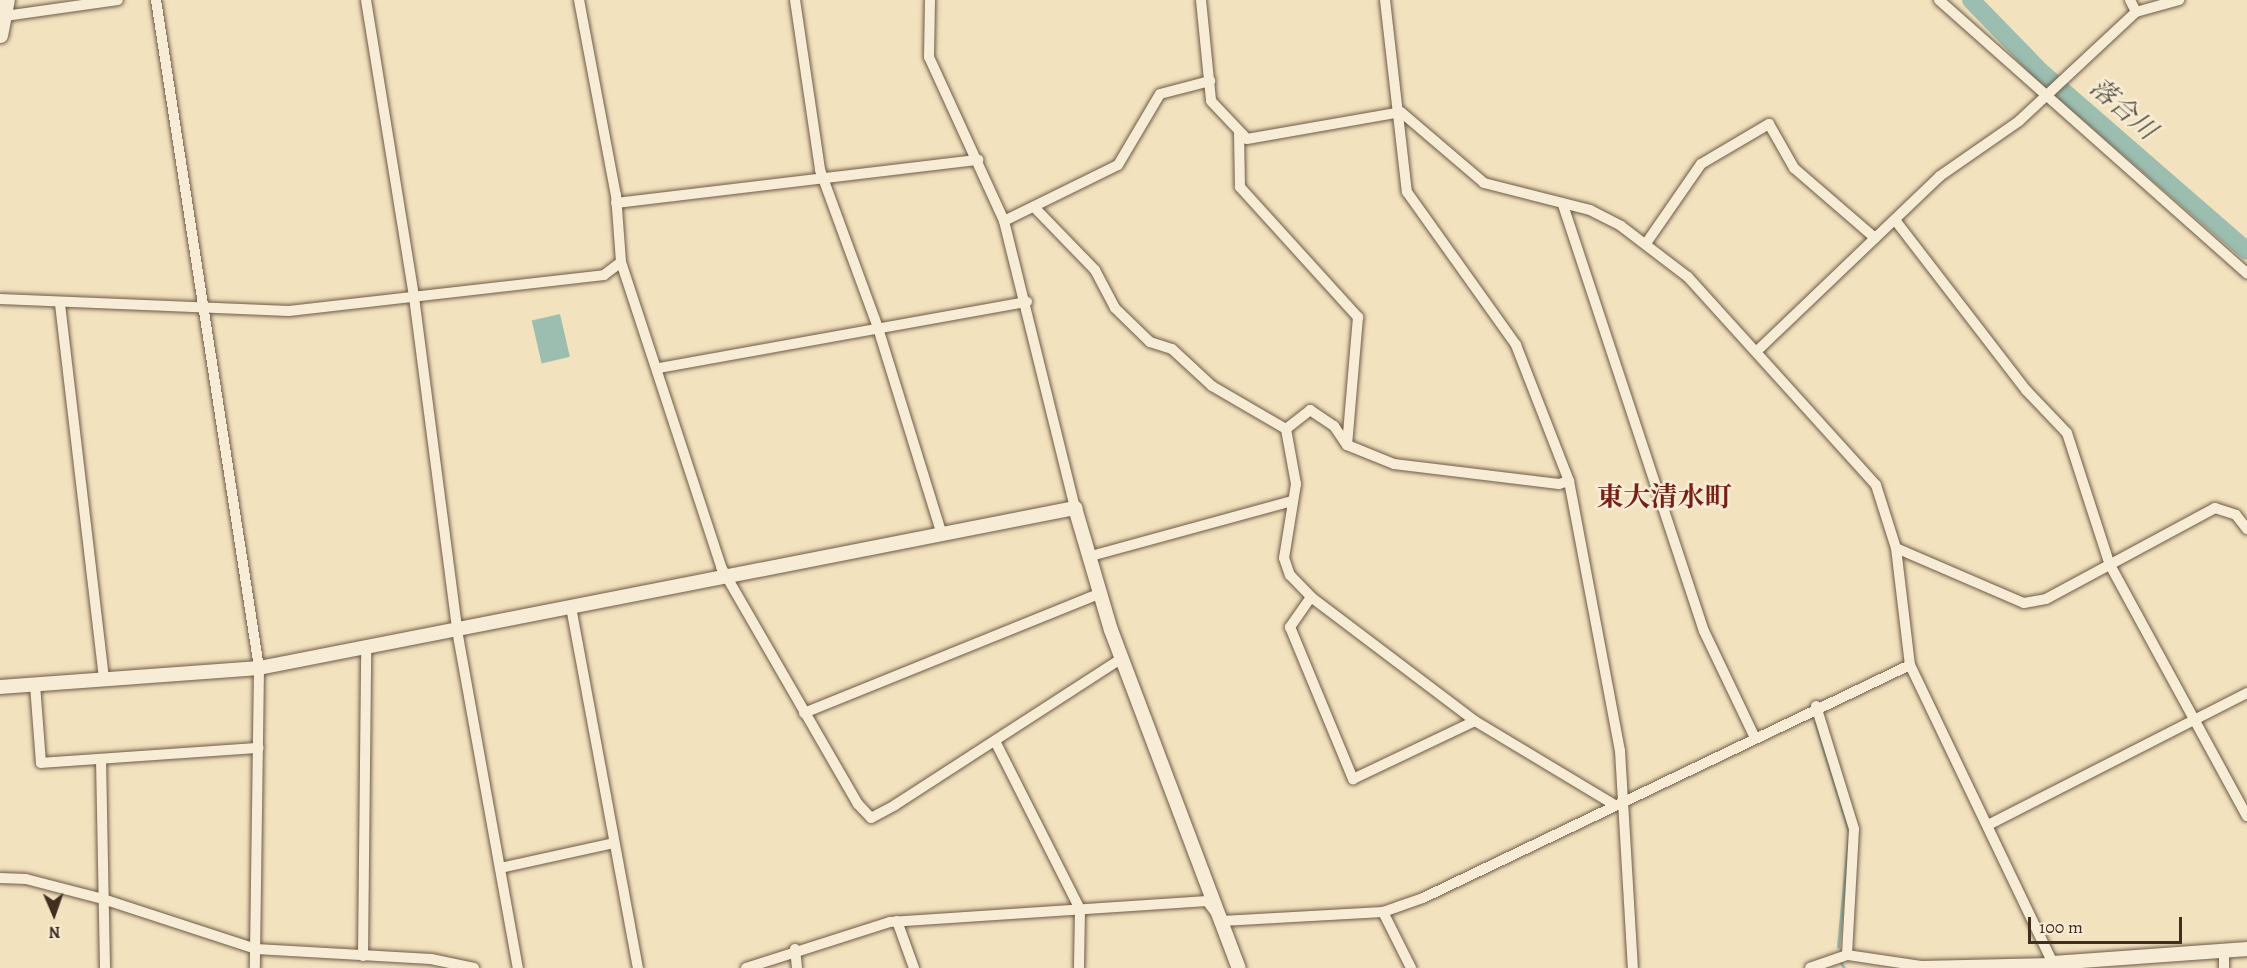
<!DOCTYPE html>
<html>
<head>
<meta charset="utf-8">
<style>
	body { margin:0 }
	#map { position:relative; width:2247px; height:968px; overflow:hidden; background:#f3e2be; font-family:Alegreya,"Noto Serif JP",serif }
	div>[style] { position:absolute }
	.water>* { inset:0; background:#9bbeb1; transform-origin:0 0 }
	.stream>* { height:3px; margin:-1.5px; padding:0 1.5px; transform-origin:1.5px; border-radius:1.5px; background:#9bbeb1 }
	.river>* { height:18px; margin:-9px; padding:0 9px; transform-origin:9px; border-radius:9px; background:#9bbeb1 }
	.roads { filter:drop-shadow(0 0 2px #6d5b48) drop-shadow(0 0 2px #6d5b48) }
	.minor>* { height:10px; margin:-5px; padding:0 5px; transform-origin:5px; border-radius:5px; background:#f7ecd5 }
	.tertiary>* { height:14px; margin:-7px; padding:0 7px; transform-origin:7px; border-radius:7px; background:#f7ecd5 }
	.secondary>* { height:15px; margin:-7.5px; padding:0 7.5px; transform-origin:7.5px; border-radius:7.5px; background:#f7ecd5 }
	span { translate:-50% -50%; white-space:nowrap; text-align:center; line-height:1.15; -webkit-text-stroke:5px #f7ecd5; paint-order:stroke }
	.water-label { font-size:26px; color:#575244; font-style:italic }
	.quarter-label { font-size:27px; color:#7a1f14; font-weight:700 }
	.north { position:absolute; left:24px; top:884px; width:60px; height:60px; -webkit-text-stroke:4px #f7ecd5; paint-order:stroke; rotate:178deg; font-size:16px; font-weight:700; line-height:24px; text-align:center; color:#402e20 }
	.north::after { content:''; display:block; margin:auto; width:21px; height:27px; background:#402e20; clip-path:polygon(50% 0,100% 100%,50% 72%,0 100%) }
	.scale { position:absolute; left:2028px; top:917px; width:154px; height:27px; box-sizing:border-box; border:3px solid #402e20; border-top:0; padding-left:8px; font-size:18px; line-height:21px; white-space:nowrap; color:#402e20; -webkit-text-stroke:4px #f7ecd5; paint-order:stroke }
</style>
</head>
<body>
<div id="map">
	<div class="water">
		<div style="left:560px;top:314px;width:44px;height:29px;rotate:77deg"></div>
	</div>
	<div class="stream">
		<div style="left:1815px;top:722px;width:115px;rotate:72.8deg"></div>
		<div style="left:1849px;top:832px;width:115px;rotate:95.5deg"></div>
		<div style="left:1841px;top:963px;width:6px;rotate:59deg"></div>
	</div>
	<div class="river">
		<div style="left:1971px;top:0;width:99px;rotate:45.8deg"></div>
		<div style="left:2040px;top:71px;width:274px;rotate:41deg"></div>
	</div>
	<div class="roads">
		<div class="minor">
			<div style="left:156px;top:0;width:676px;rotate:81.23deg"></div>
			<div style="left:259px;top:668px;width:300px;rotate:90.8deg"></div>
			<div style="left:366px;top:0;width:301px;rotate:80.8deg"></div>
			<div style="left:414px;top:297px;width:336px;rotate:82.6deg"></div>
			<div style="left:457px;top:630px;width:343px;rotate:79.8deg"></div>
			<div style="left:579px;top:0;width:198px;rotate:79.3deg"></div>
			<div style="left:616px;top:195px;width:67px;rotate:85.7deg"></div>
			<div style="left:621px;top:262px;width:321px;rotate:71.8deg"></div>
			<div style="left:721px;top:567px;width:274px;rotate:60deg"></div>
			<div style="left:858px;top:804px;width:19px;rotate:47deg"></div>
			<div style="left:871px;top:818px;width:27px;rotate:-28deg"></div>
			<div style="left:895px;top:805px;width:269px;rotate:-32.9deg"></div>
			<div style="left:795px;top:0;width:172px;rotate:81.6deg"></div>
			<div style="left:820px;top:170px;width:168px;rotate:69.8deg"></div>
			<div style="left:878px;top:328px;width:214px;rotate:72.8deg"></div>
			<div style="left:930px;top:0;width:57px;rotate:91deg"></div>
			<div style="left:929px;top:57px;width:180px;rotate:65.4deg"></div>
			<div style="left:1004px;top:221px;width:296px;rotate:76.1deg"></div>
			<div style="left:1201px;top:0;width:101px;rotate:84.3deg"></div>
			<div style="left:1211px;top:101px;width:52px;rotate:46.5deg"></div>
			<div style="left:1247px;top:139px;width:156px;rotate:-9.9deg"></div>
			<div style="left:1401px;top:112px;width:109px;rotate:40.5deg"></div>
			<div style="left:1484px;top:183px;width:109px;rotate:14.3deg"></div>
			<div style="left:1590px;top:210px;width:35px;rotate:27deg"></div>
			<div style="left:1621px;top:226px;width:84px;rotate:37.3deg"></div>
			<div style="left:1688px;top:277px;width:280px;rotate:47.9deg"></div>
			<div style="left:1876px;top:485px;width:66px;rotate:72.4deg"></div>
			<div style="left:1896px;top:548px;width:118px;rotate:83.2deg"></div>
			<div style="left:1910px;top:665px;width:331px;rotate:64.4deg"></div>
			<div style="left:2053px;top:963px;width:132px;rotate:178.7deg"></div>
			<div style="left:1921px;top:966px;width:75px;rotate:-171.5deg"></div>
			<div style="left:1847px;top:955px;width:39px;rotate:161deg"></div>
			<div style="left:1385px;top:0;width:193px;rotate:83.5deg"></div>
			<div style="left:1407px;top:192px;width:188px;rotate:54.5deg"></div>
			<div style="left:1516px;top:345px;width:146px;rotate:68.7deg"></div>
			<div style="left:1569px;top:481px;width:275px;rotate:79.3deg"></div>
			<div style="left:1620px;top:751px;width:217px;rotate:86.6deg"></div>
			<div style="left:1939px;top:0;width:412px;rotate:41.6deg"></div>
			<div style="left:2130px;top:0;width:13px;rotate:63deg"></div>
			<div style="left:5px;top:16px;width:114px;rotate:-8.1deg"></div>
			<div style="left:1239px;top:132px;width:55px;rotate:89deg"></div>
			<div style="left:1240px;top:187px;width:176px;rotate:47.8deg"></div>
			<div style="left:1358px;top:317px;width:128px;rotate:94.9deg"></div>
			<div style="left:616px;top:203px;width:365px;rotate:-6.8deg"></div>
			<div style="left:1563px;top:205px;width:449px;rotate:71.7deg"></div>
			<div style="left:1704px;top:631px;width:119px;rotate:64.5deg"></div>
			<div style="left:1034px;top:207px;width:88px;rotate:45.9deg"></div>
			<div style="left:1095px;top:270px;width:43px;rotate:62.2deg"></div>
			<div style="left:1115px;top:308px;width:49px;rotate:44.2deg"></div>
			<div style="left:1150px;top:342px;width:23px;rotate:18deg"></div>
			<div style="left:1172px;top:349px;width:54px;rotate:42.8deg"></div>
			<div style="left:1212px;top:386px;width:86px;rotate:30.2deg"></div>
			<div style="left:1286px;top:429px;width:56px;rotate:79.7deg"></div>
			<div style="left:1296px;top:484px;width:75px;rotate:99.2deg"></div>
			<div style="left:1284px;top:558px;width:18px;rotate:71deg"></div>
			<div style="left:1290px;top:575px;width:30px;rotate:46deg"></div>
			<div style="left:1311px;top:597px;width:206px;rotate:37.1deg"></div>
			<div style="left:1475px;top:721px;width:163px;rotate:31deg"></div>
			<div style="left:1895px;top:220px;width:215px;rotate:52.4deg"></div>
			<div style="left:2026px;top:390px;width:59px;rotate:46.4deg"></div>
			<div style="left:2067px;top:433px;width:139px;rotate:72deg"></div>
			<div style="left:2110px;top:565px;width:286px;rotate:61.4deg"></div>
			<div style="left:1004px;top:221px;width:127px;rotate:-26.2deg"></div>
			<div style="left:1118px;top:165px;width:82px;rotate:-59.4deg"></div>
			<div style="left:1160px;top:94px;width:52px;rotate:-14.6deg"></div>
			<div style="left:1647px;top:242px;width:95px;rotate:-55.3deg"></div>
			<div style="left:1701px;top:164px;width:79px;rotate:-30.5deg"></div>
			<div style="left:1769px;top:124px;width:51px;rotate:60.4deg"></div>
			<div style="left:1794px;top:168px;width:107px;rotate:40.8deg"></div>
			<div style="left:0;top:299px;width:289px;rotate:2.4deg"></div>
			<div style="left:289px;top:311px;width:317px;rotate:-6.5deg"></div>
			<div style="left:604px;top:275px;width:21px;rotate:-37deg"></div>
			<div style="left:60px;top:304px;width:379px;rotate:83.3deg"></div>
			<div style="left:1758px;top:350px;width:252px;rotate:-43.7deg"></div>
			<div style="left:1940px;top:176px;width:96px;rotate:-34.8deg"></div>
			<div style="left:2019px;top:121px;width:160px;rotate:-43deg"></div>
			<div style="left:2136px;top:12px;width:45px;rotate:-15.6deg"></div>
			<div style="left:659px;top:368px;width:374px;rotate:-10.2deg"></div>
			<div style="left:1286px;top:429px;width:31px;rotate:-38deg"></div>
			<div style="left:1310px;top:410px;width:29px;rotate:34deg"></div>
			<div style="left:1334px;top:426px;width:23px;rotate:56deg"></div>
			<div style="left:1347px;top:445px;width:51px;rotate:22deg"></div>
			<div style="left:1394px;top:464px;width:166px;rotate:6.9deg"></div>
			<div style="left:1559px;top:484px;width:10px;rotate:-17deg"></div>
			<div style="left:1896px;top:548px;width:139px;rotate:23.3deg"></div>
			<div style="left:2024px;top:603px;width:22px;rotate:-10deg"></div>
			<div style="left:2046px;top:599px;width:192px;rotate:-28.3deg"></div>
			<div style="left:2215px;top:508px;width:22px;rotate:18deg"></div>
			<div style="left:2236px;top:515px;width:18px;rotate:52deg"></div>
			<div style="left:1091px;top:556px;width:208px;rotate:-15.3deg"></div>
			<div style="left:1311px;top:597px;width:37px;rotate:125deg"></div>
			<div style="left:1290px;top:627px;width:165px;rotate:67.5deg"></div>
			<div style="left:1353px;top:779px;width:135px;rotate:-25.4deg"></div>
			<div style="left:571px;top:607px;width:367px;rotate:79.5deg"></div>
			<div style="left:35px;top:685px;width:78px;rotate:85.6deg"></div>
			<div style="left:41px;top:763px;width:218px;rotate:-4deg"></div>
			<div style="left:1816px;top:706px;width:129px;rotate:72.8deg"></div>
			<div style="left:1854px;top:829px;width:126px;rotate:93.2deg"></div>
			<div style="left:804px;top:713px;width:320px;rotate:-22deg"></div>
			<div style="left:995px;top:741px;width:188px;rotate:63.2deg"></div>
			<div style="left:1080px;top:909px;width:59px;rotate:91deg"></div>
			<div style="left:101px;top:759px;width:209px;rotate:88.9deg"></div>
			<div style="left:1988px;top:825px;width:291px;rotate:-27deg"></div>
			<div style="left:500px;top:868px;width:117px;rotate:-12.4deg"></div>
			<div style="left:0;top:878px;width:26px;rotate:2deg"></div>
			<div style="left:26px;top:879px;width:80px;rotate:14.6deg"></div>
			<div style="left:103px;top:899px;width:161px;rotate:18.1deg"></div>
			<div style="left:256px;top:949px;width:175px;rotate:3.3deg"></div>
			<div style="left:431px;top:959px;width:44px;rotate:11.8deg"></div>
			<div style="left:1383px;top:912px;width:63px;rotate:63.4deg"></div>
			<div style="left:897px;top:921px;width:50px;rotate:70.1deg"></div>
			<div style="left:795px;top:949px;width:19px;rotate:84deg"></div>
			<div style="left:363px;top:956px;width:307px;rotate:-89.4deg"></div>
			<div style="left:746px;top:968px;width:151px;rotate:-17.7deg"></div>
			<div style="left:890px;top:922px;width:318px;rotate:-3.8deg"></div>
			<div style="left:1207px;top:901px;width:25px;rotate:53deg"></div>
			<div style="left:1222px;top:921px;width:161px;rotate:-3.2deg"></div>
			<div style="left:1383px;top:912px;width:42px;rotate:-19.3deg"></div>
			<div style="left:1423px;top:898px;width:540px;rotate:-25.57deg"></div>
			<div style="left:2224px;top:968px;width:17px;rotate:-90deg"></div>
		</div>
		<div class="tertiary">
			<div style="left:0;top:687px;width:260px;rotate:-4.2deg"></div>
			<div style="left:259px;top:668px;width:832px;rotate:-11.09deg"></div>
			<div style="left:1075px;top:508px;width:127px;rotate:73.6deg"></div>
			<div style="left:1111px;top:630px;width:361px;rotate:69.3deg"></div>
			<div style="left:2055px;top:968px;width:5px;rotate:-112deg"></div>
			<div style="left:2053px;top:963px;width:195px;rotate:-4.1deg"></div>
		</div>
		<div class="secondary">
			<div style="left:0;top:35px;width:36px;rotate:-79deg"></div>
		</div>
	</div>
	<div class="water-label">
		<span style="left:2123px;top:109px;rotate:41deg">落合川</span>
	</div>
	<div class="quarter-label">
		<span style="left:1664px;top:498px">東大清水町</span>
	</div>
	<div class="north">N</div>
	<div class="scale">100 m</div>
</div>
</body>
</html>
